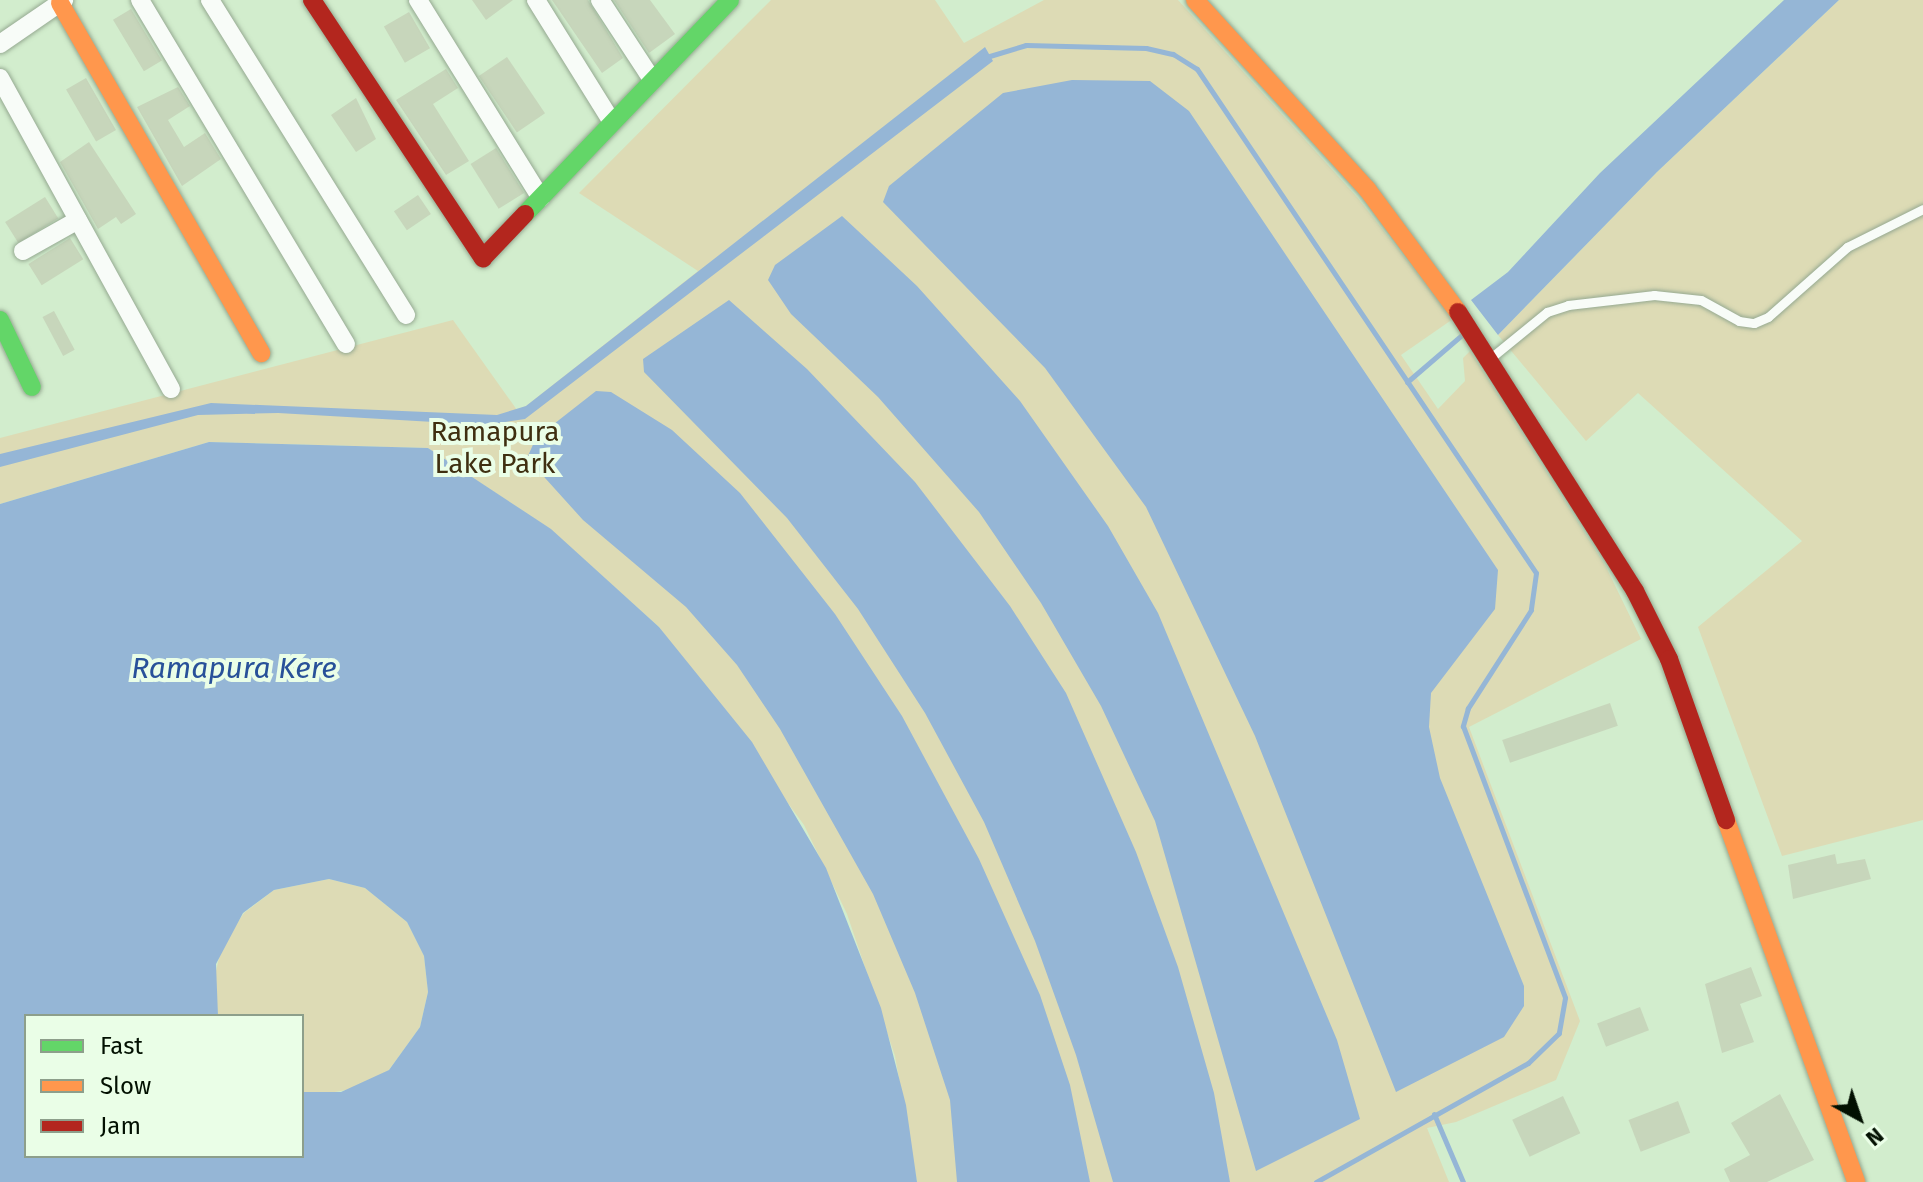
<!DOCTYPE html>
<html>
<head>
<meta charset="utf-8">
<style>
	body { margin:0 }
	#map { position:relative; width:1923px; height:1182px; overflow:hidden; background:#d2edcd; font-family:"Fira Sans",sans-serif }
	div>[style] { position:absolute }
	.green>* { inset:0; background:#dddbb5 }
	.water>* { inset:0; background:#95b6d6 }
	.stream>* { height:5px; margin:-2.5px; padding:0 2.5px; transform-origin:2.5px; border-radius:2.5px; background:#95b6d6 }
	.building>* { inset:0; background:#c7d6bb; transform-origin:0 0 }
	.roads { filter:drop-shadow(0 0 2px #95a991) drop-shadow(0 0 2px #95a991) }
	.lane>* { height:9px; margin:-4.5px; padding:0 4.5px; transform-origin:4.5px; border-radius:4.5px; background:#f8fcf8 }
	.street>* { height:18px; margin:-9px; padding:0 9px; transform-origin:9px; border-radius:9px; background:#f8fcf8 }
	.fast>* { height:18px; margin:-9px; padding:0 9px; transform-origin:9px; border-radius:9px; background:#63d668 }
	.slow>* { height:18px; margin:-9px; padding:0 9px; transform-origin:9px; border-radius:9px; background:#ff974d }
	.jam>* { height:18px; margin:-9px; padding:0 9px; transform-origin:9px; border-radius:9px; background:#b3261e }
	span { translate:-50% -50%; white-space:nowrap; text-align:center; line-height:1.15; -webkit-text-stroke:8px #eafee7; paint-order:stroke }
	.park-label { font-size:28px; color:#3f2f11 }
	.water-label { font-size:30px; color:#285199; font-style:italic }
	.legend { position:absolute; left:24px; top:1014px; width:280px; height:144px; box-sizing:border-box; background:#eafee7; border:2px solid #8d9f8b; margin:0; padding:10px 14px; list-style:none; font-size:24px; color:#021001 }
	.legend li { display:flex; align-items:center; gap:16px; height:40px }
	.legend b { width:40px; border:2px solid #8d9f8b }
	.north { position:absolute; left:1819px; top:1078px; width:80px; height:80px; -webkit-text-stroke:6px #eafee7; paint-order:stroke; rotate:140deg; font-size:22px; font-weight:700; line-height:32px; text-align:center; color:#021001 }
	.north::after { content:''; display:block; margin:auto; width:28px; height:36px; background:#021001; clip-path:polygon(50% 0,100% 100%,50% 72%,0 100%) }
</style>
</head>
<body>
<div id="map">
	<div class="green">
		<div style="clip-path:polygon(771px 0,935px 0,964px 43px,1044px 0,1178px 0,1357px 197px,1453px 319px,1401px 355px,1438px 409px,1465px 381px,1463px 358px,1470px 351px,1606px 567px,1641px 639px,1469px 727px,1580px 1021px,1556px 1080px,1456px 1122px,1427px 1128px,1449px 1182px,917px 1182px,895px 1056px,847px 914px,804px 825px,659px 627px,550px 529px,428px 448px,209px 442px,0 504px,0 438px,453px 320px,517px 410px,526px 406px,698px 271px,579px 193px)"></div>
		<div style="clip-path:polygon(1839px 0,1923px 0,1923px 820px,1782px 856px,1698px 627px,1802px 541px,1638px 393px,1586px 441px,1498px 335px,1657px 172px)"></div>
		<div style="clip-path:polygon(329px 879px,365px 888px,407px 922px,424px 956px,428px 992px,420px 1027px,389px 1070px,358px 1088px,323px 1094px,302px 1092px,302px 1016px,218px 1016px,213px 984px,222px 945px,244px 913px,274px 890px)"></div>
	</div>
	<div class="water">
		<div style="clip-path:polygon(1784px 0,1839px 0,1657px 172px,1498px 335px,1471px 300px,1508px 272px,1600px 173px)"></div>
		<div style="clip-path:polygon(985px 47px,993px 61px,525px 419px,486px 425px,278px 413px,198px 415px,0 467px,0 454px,211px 403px,497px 415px,526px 406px)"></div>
		<div style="clip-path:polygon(1072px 80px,1150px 81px,1189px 111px,1498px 570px,1495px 609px,1431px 693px,1429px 727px,1440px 778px,1524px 986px,1524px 1006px,1504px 1037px,1396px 1092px,1255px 736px,1146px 507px,1045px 368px,883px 202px,889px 186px,1003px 93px)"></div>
		<div style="clip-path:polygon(842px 216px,917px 286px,1020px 401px,1108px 526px,1158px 613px,1337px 1040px,1360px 1119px,1256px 1171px,1155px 821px,1101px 706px,1041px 603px,979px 512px,878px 397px,791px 314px,768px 280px,775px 265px)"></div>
		<div style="clip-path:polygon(729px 300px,807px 369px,915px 482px,1010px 606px,1066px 693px,1136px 852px,1178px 967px,1214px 1093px,1230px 1182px,1113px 1182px,1076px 1055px,1035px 941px,984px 822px,925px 713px,858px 609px,787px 518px,644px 372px,643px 359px)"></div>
		<div style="clip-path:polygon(596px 391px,611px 392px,672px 430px,740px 493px,835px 614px,902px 716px,979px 859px,1040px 995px,1070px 1085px,1090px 1182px,957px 1182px,950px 1100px,915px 993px,873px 894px,780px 729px,737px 665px,686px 607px,583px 520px,527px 458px,536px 438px)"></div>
		<div style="clip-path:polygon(evenodd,209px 442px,428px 448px,551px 529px,659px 627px,752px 742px,826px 868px,881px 1008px,906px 1105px,917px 1182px,0 1182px,0 504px,209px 442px,329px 879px,365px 888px,407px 922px,424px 956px,428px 992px,420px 1027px,389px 1070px,341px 1092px,302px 1092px,302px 1156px,26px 1156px,26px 1016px,218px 1016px,216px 964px,243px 913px,274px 890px,329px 879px)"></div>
	</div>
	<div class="stream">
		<div style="left:983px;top:58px;width:45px;rotate:-16.8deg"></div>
		<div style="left:1026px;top:45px;width:120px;rotate:1.4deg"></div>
		<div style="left:1146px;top:48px;width:28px;rotate:13deg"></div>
		<div style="left:1173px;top:54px;width:28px;rotate:32deg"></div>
		<div style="left:1197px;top:69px;width:607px;rotate:56.07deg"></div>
		<div style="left:1536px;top:573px;width:37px;rotate:98deg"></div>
		<div style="left:1531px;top:610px;width:117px;rotate:122.7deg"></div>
		<div style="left:1468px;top:708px;width:19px;rotate:106deg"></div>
		<div style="left:1463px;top:726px;width:290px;rotate:69.4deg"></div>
		<div style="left:1565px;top:998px;width:36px;rotate:100deg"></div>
		<div style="left:1559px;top:1033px;width:43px;rotate:135.9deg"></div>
		<div style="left:1528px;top:1063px;width:243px;rotate:150.7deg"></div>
		<div style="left:1407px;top:382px;width:75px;rotate:-40.7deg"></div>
		<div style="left:1434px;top:1114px;width:74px;rotate:66.9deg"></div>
	</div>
	<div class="building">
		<div style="clip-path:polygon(472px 0,513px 0,486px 20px)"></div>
		<div style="clip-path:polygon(552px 0,588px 0,623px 58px,602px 73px)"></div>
		<div style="clip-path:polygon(614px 0,650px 0,675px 34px,649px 53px)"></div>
		<div style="left:131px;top:9px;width:60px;height:21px;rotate:59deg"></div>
		<div style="left:409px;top:12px;width:42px;height:29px;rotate:60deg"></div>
		<div style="left:507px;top:57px;width:68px;height:34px;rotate:56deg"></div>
		<div style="clip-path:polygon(446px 69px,458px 88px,433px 104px,469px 161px,446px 175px,396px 100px)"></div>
		<div style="left:86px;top:78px;width:60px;height:23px;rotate:60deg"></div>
		<div style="clip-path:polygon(178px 87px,190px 106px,168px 120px,184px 147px,205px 133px,221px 159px,182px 186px,137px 107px)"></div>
		<div style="clip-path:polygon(356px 98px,376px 139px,356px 152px,331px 115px)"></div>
		<div style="clip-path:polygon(89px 142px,136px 214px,121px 224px,116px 217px,98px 229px,60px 162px)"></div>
		<div style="left:496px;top:148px;width:53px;height:30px;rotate:58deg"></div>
		<div style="left:418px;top:195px;width:23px;height:29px;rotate:56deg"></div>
		<div style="left:45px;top:197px;width:25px;height:47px;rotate:58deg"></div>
		<div style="left:70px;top:238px;width:25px;height:49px;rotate:58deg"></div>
		<div style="left:54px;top:311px;width:44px;height:13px;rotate:62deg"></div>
		<div style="left:1610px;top:703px;width:24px;height:114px;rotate:71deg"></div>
		<div style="clip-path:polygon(1835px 854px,1837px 864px,1865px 859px,1871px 879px,1793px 899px,1788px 865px)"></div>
		<div style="clip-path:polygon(1751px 967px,1762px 996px,1740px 1004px,1754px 1042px,1722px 1053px,1705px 984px)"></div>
		<div style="left:1640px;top:1007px;width:25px;height:46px;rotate:69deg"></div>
		<div style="clip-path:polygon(1780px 1094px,1814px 1160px,1767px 1182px,1730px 1182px,1724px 1169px,1750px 1155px,1731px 1123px)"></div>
		<div style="left:1563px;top:1096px;width:41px;height:56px;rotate:65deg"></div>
		<div style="left:1678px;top:1101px;width:34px;height:53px;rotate:69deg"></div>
	</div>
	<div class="roads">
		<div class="lane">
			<div style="left:1493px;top:356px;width:70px;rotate:-39.2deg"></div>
			<div style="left:1547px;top:312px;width:22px;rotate:-18deg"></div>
			<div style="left:1568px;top:305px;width:87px;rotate:-6.6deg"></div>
			<div style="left:1654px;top:295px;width:47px;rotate:6.1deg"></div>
			<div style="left:1701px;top:300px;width:43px;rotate:28.9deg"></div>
			<div style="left:1739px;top:321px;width:15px;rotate:8deg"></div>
			<div style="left:1754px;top:323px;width:15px;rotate:-23deg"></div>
			<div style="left:1768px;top:317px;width:106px;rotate:-41.5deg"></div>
			<div style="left:1847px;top:247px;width:85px;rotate:-26.6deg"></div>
		</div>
		<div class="street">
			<div style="left:140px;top:0;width:401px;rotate:59.1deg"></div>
			<div style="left:210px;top:0;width:371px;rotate:58.1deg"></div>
			<div style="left:418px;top:0;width:233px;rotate:58.2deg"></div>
			<div style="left:536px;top:0;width:144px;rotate:58.1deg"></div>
			<div style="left:600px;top:0;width:93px;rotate:56.8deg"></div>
			<div style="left:0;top:44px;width:78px;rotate:-34.5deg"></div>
			<div style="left:0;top:78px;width:355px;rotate:61.2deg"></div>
			<div style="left:23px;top:251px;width:63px;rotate:-29.4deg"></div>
		</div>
		<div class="fast">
			<div style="left:525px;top:214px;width:296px;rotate:-46.2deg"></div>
			<div style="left:0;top:320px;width:74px;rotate:64.5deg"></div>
		</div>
		<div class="slow">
			<div style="left:1195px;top:0;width:256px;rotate:47.7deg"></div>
			<div style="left:1367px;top:189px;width:153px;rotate:53.5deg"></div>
			<div style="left:60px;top:3px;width:404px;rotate:60.1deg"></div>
			<div style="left:1726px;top:820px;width:385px;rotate:70.2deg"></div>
		</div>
		<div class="jam">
			<div style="left:312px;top:0;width:310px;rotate:56.5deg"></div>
			<div style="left:483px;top:258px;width:61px;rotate:-46.3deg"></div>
			<div style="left:1458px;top:312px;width:330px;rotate:57.6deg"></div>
			<div style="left:1635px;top:591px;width:76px;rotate:63.4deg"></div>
			<div style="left:1669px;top:659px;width:171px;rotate:70.5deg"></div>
		</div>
	</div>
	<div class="park-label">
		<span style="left:495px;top:448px">Ramapura<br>Lake Park</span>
	</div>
	<div class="water-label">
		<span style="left:234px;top:668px">Ramapura Kere</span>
	</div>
	<ul class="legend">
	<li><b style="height:10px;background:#63d668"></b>Fast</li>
	<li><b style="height:10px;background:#ff974d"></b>Slow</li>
	<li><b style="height:10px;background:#b3261e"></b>Jam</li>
	</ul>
	<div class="north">N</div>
</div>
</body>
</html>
